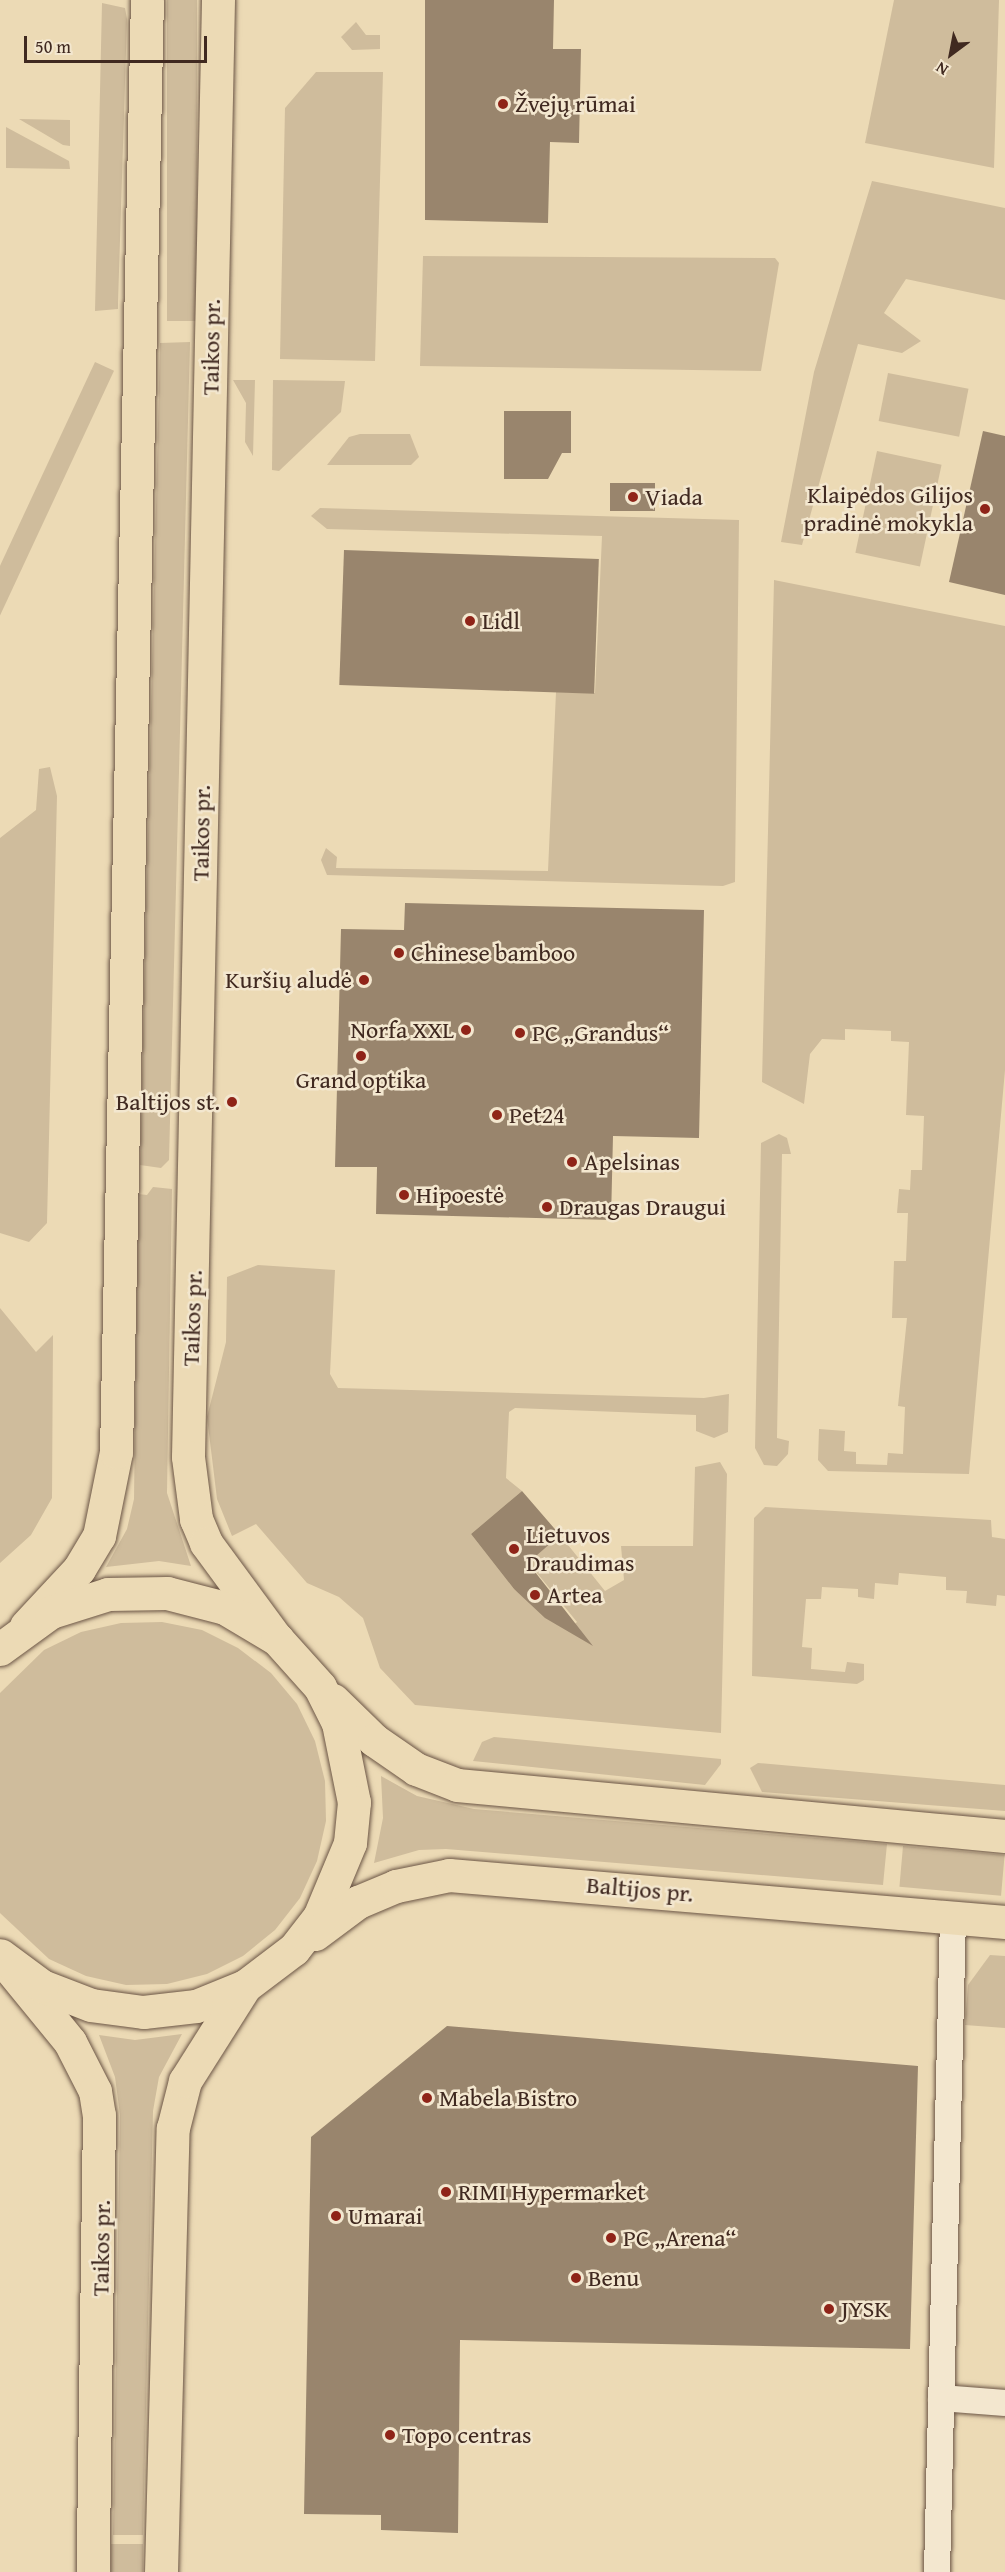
<!DOCTYPE html>
<html>
<head>
<meta charset="utf-8">
<style>
	body { margin:0 }
	#map { position:relative; width:1005px; height:2572px; overflow:hidden; background:#ecdab5; font-family:"Gentium Book Plus",serif }
	div>[style] { position:absolute }
	.green>* { inset:0; background:#cfbc9c; transform-origin:0 0 }
	.building>* { inset:0; background:#99856d; transform-origin:0 0 }
	.roads { filter:drop-shadow(0 0 2px #6b5545) drop-shadow(0 0 2px #6b5545) }
	.street>* { height:26px; margin:-13px; padding:0 13px; transform-origin:13px; border-radius:13px; background:#f3e7cf }
	.primary>* { height:33px; margin:-16.5px; padding:0 16.5px; transform-origin:16.5px; border-radius:16.5px; background:#ecdab5 }
	.highway>* { height:33px; margin:-16.5px; padding:0 16.5px; transform-origin:16.5px; border-radius:16.5px; background:#ecdab5 }
	.dots>* { width:16px; height:16px; translate:-50% -50%; box-sizing:border-box; border:3px solid #f3e7cf; border-radius:50% }
	span { translate:-50% -50%; white-space:nowrap; text-align:center; line-height:1.15; -webkit-text-stroke:5px #f3e7cf; paint-order:stroke }
	.poi-label { font-size:24px; color:#402920 }
	.left { translate:0 -50%; text-align:left }
	.right { translate:-100% -50%; text-align:right }
	.street-label { font-size:24px; color:#402920 }
	.north { position:absolute; left:921px; top:24px; width:60px; height:60px; -webkit-text-stroke:4px #f3e7cf; paint-order:stroke; rotate:212deg; font-size:16px; font-weight:700; line-height:24px; text-align:center; color:#402920 }
	.north::after { content:''; display:block; margin:auto; width:21px; height:27px; background:#402920; clip-path:polygon(50% 0,100% 100%,50% 72%,0 100%) }
	.scale { position:absolute; left:24px; top:36px; width:183px; height:27px; box-sizing:border-box; border:3px solid #402920; border-top:0; padding-left:8px; font-size:18px; line-height:21px; white-space:nowrap; color:#402920; -webkit-text-stroke:4px #f3e7cf; paint-order:stroke }
</style>
</head>
<body>
<div id="map">
	<div class="green">
		<div style="left:167px;top:0;width:30px;height:321px"></div>
		<div style="clip-path:polygon(894px 0,999px 0,994px 168px,865px 143px)"></div>
		<div style="clip-path:polygon(102px 3px,125px 8px,127px 19px,118px 303px,118px 309px,95px 311px)"></div>
		<div style="clip-path:polygon(356px 22px,366px 35px,380px 35px,380px 49px,352px 50px,341px 37px)"></div>
		<div style="clip-path:polygon(316px 72px,383px 72px,375px 361px,280px 359px,285px 108px)"></div>
		<div style="clip-path:polygon(19px 119px,70px 120px,70px 146px,63px 145px)"></div>
		<div style="clip-path:polygon(6px 127px,69px 161px,70px 169px,6px 168px)"></div>
		<div style="clip-path:polygon(872px 181px,1005px 208px,1005px 300px,906px 279px,884px 313px,921px 341px,902px 353px,858px 344px,802px 545px,781px 542px,814px 372px)"></div>
		<div style="clip-path:polygon(423px 256px,775px 258px,779px 263px,761px 371px,420px 366px)"></div>
		<div style="clip-path:polygon(190px 342px,169px 1160px,161px 1168px,140px 1165px,160px 343px)"></div>
		<div style="left:95px;top:362px;width:21px;height:774px;rotate:25deg"></div>
		<div style="left:888px;top:373px;width:82px;height:49px;rotate:11deg"></div>
		<div style="clip-path:polygon(233px 380px,255px 380px,253px 456px,245px 442px,246px 403px)"></div>
		<div style="clip-path:polygon(273px 380px,345px 381px,341px 412px,279px 471px,272px 470px)"></div>
		<div style="clip-path:polygon(360px 434px,410px 434px,419px 457px,411px 465px,327px 465px,349px 437px)"></div>
		<div style="left:877px;top:451px;width:66px;height:104px;rotate:12deg"></div>
		<div style="clip-path:polygon(320px 508px,739px 520px,735px 882px,723px 886px,327px 875px,321px 860px,326px 848px,337px 857px,336px 868px,548px 871px,556px 692px,595px 693px,602px 536px,327px 529px,311px 516px)"></div>
		<div style="clip-path:polygon(774px 580px,1005px 626px,1005px 1070px,969px 1474px,828px 1471px,818px 1460px,819px 1429px,845px 1431px,844px 1451px,856px 1452px,856px 1464px,887px 1465px,888px 1453px,903px 1454px,905px 1407px,898px 1406px,907px 1318px,892px 1318px,894px 1261px,906px 1261px,908px 1213px,897px 1213px,899px 1189px,910px 1190px,911px 1170px,922px 1170px,924px 1116px,906px 1115px,909px 1042px,891px 1041px,891px 1031px,845px 1029px,845px 1040px,822px 1039px,810px 1054px,804px 1104px,762px 1082px)"></div>
		<div style="clip-path:polygon(50px 767px,57px 796px,47px 1223px,29px 1242px,0 1233px,0 838px,36px 810px,39px 769px)"></div>
		<div style="clip-path:polygon(779px 1134px,787px 1138px,791px 1154px,782px 1154px,777px 1438px,789px 1441px,788px 1454px,777px 1466px,764px 1465px,755px 1448px,761px 1143px)"></div>
		<div style="clip-path:polygon(153px 1187px,172px 1189px,167px 1493px,191px 1566px,159px 1561px,106px 1567px,127px 1529px,134px 1499px,138px 1194px,147px 1195px)"></div>
		<div style="clip-path:polygon(258px 1265px,335px 1270px,330px 1374px,338px 1388px,704px 1398px,729px 1394px,728px 1432px,714px 1438px,696px 1431px,696px 1415px,515px 1408px,509px 1412px,506px 1478px,522px 1491px,471px 1534px,514px 1589px,567px 1630px,577px 1622px,528px 1562px,560px 1535px,605px 1591px,624px 1580px,621px 1546px,693px 1546px,695px 1467px,720px 1462px,727px 1474px,721px 1733px,415px 1705px,380px 1668px,363px 1618px,339px 1597px,307px 1583px,256px 1524px,232px 1536px,217px 1499px,207px 1417px,226px 1342px,227px 1277px)"></div>
		<div style="clip-path:polygon(0 1308px,36px 1352px,53px 1335px,52px 1498px,31px 1535px,0 1563px)"></div>
		<div style="clip-path:polygon(765px 1507px,991px 1520px,992px 1537px,1005px 1539px,1005px 1596px,997px 1595px,996px 1606px,966px 1603px,967px 1591px,946px 1590px,946px 1577px,899px 1573px,898px 1585px,875px 1583px,874px 1599px,858px 1597px,858px 1589px,822px 1587px,821px 1599px,806px 1599px,802px 1647px,812px 1648px,811px 1669px,845px 1672px,847px 1662px,864px 1664px,864px 1680px,857px 1684px,752px 1676px,754px 1518px)"></div>
		<div style="clip-path:polygon(162px 1622px,202px 1630px,238px 1648px,271px 1673px,297px 1704px,315px 1741px,325px 1781px,326px 1821px,317px 1861px,300px 1898px,275px 1930px,243px 1956px,207px 1974px,167px 1984px,126px 1985px,86px 1976px,49px 1959px,0 1913px,0 1693px,44px 1650px,81px 1632px,121px 1623px)"></div>
		<div style="clip-path:polygon(494px 1737px,721px 1759px,721px 1764px,705px 1785px,473px 1761px,482px 1742px)"></div>
		<div style="clip-path:polygon(758px 1763px,1005px 1785px,1005px 1811px,762px 1792px,750px 1768px)"></div>
		<div style="clip-path:polygon(381px 1776px,417px 1796px,474px 1809px,887px 1844px,883px 1885px,446px 1849px,419px 1850px,374px 1863px,383px 1818px)"></div>
		<div style="left:903px;top:1846px;width:102px;height:41px;rotate:5deg"></div>
		<div style="clip-path:polygon(990px 1955px,1005px 1956px,1005px 2028px,965px 2025px,968px 1985px)"></div>
		<div style="clip-path:polygon(182px 2034px,159px 2077px,153px 2111px,143px 2535px,113px 2535px,120px 2115px,115px 2077px,99px 2035px,135px 2040px)"></div>
		<div style="left:111px;top:2544px;width:32px;height:28px"></div>
	</div>
	<div class="building">
		<div style="clip-path:polygon(425px 0,554px 0,553px 49px,581px 49px,579px 143px,550px 142px,548px 223px,425px 220px)"></div>
		<div style="clip-path:polygon(504px 411px,571px 411px,571px 453px,562px 453px,548px 479px,504px 479px)"></div>
		<div style="clip-path:polygon(983px 431px,1005px 436px,1005px 595px,949px 582px)"></div>
		<div style="left:610px;top:483px;width:45px;height:28px"></div>
		<div style="left:344px;top:550px;width:255px;height:135px;rotate:2deg"></div>
		<div style="clip-path:polygon(405px 903px,704px 910px,699px 1138px,613px 1136px,611px 1220px,376px 1214px,377px 1167px,335px 1167px,341px 929px,404px 930px)"></div>
		<div style="clip-path:polygon(522px 1491px,560px 1535px,528px 1563px,593px 1646px,545px 1618px,514px 1589px,471px 1534px)"></div>
		<div style="clip-path:polygon(447px 2026px,918px 2066px,910px 2349px,460px 2340px,458px 2533px,381px 2530px,381px 2515px,304px 2514px,311px 2137px)"></div>
	</div>
	<div class="roads">
		<div class="street">
			<div style="left:941px;top:2398px;width:64px;rotate:4.5deg"></div>
			<div style="left:937px;top:2572px;width:655px;rotate:-88.6deg"></div>
		</div>
		<div class="primary">
			<div style="left:218px;top:0;width:1457px;rotate:91.18deg"></div>
			<div style="left:188px;top:1457px;width:63px;rotate:82.6deg"></div>
			<div style="left:196px;top:1519px;width:26px;rotate:67deg"></div>
			<div style="left:206px;top:1543px;width:117px;rotate:53.7deg"></div>
			<div style="left:26px;top:1626px;width:78px;rotate:-47.1deg"></div>
			<div style="left:79px;top:1569px;width:39px;rotate:-59deg"></div>
			<div style="left:99px;top:1536px;width:86px;rotate:-78.6deg"></div>
			<div style="left:116px;top:1452px;width:1452px;rotate:-88.78deg"></div>
			<div style="left:8px;top:1966px;width:98px;rotate:50.8deg"></div>
			<div style="left:70px;top:2042px;width:55px;rotate:63deg"></div>
			<div style="left:95px;top:2091px;width:24px;rotate:81deg"></div>
			<div style="left:99px;top:2115px;width:457px;rotate:90.8deg"></div>
			<div style="left:161px;top:2572px;width:444px;rotate:-88.5deg"></div>
			<div style="left:173px;top:2128px;width:49px;rotate:-75.7deg"></div>
			<div style="left:185px;top:2081px;width:112px;rotate:-57.7deg"></div>
		</div>
		<div class="highway">
			<div style="left:0;top:1649px;width:63px;rotate:-36deg"></div>
			<div style="left:51px;top:1612px;width:60px;rotate:-17.5deg"></div>
			<div style="left:108px;top:1594px;width:59px;rotate:-1deg"></div>
			<div style="left:167px;top:1593px;width:60px;rotate:14.5deg"></div>
			<div style="left:225px;top:1608px;width:61px;rotate:30.8deg"></div>
			<div style="left:277px;top:1639px;width:64px;rotate:48.1deg"></div>
			<div style="left:320px;top:1687px;width:40px;rotate:63.4deg"></div>
			<div style="left:338px;top:1723px;width:81px;rotate:78.6deg"></div>
			<div style="left:354px;top:1802px;width:41px;rotate:95.6deg"></div>
			<div style="left:350px;top:1843px;width:80px;rotate:112.7deg"></div>
			<div style="left:319px;top:1917px;width:41px;rotate:128deg"></div>
			<div style="left:294px;top:1949px;width:61px;rotate:142.9deg"></div>
			<div style="left:245px;top:1986px;width:53px;rotate:157.8deg"></div>
			<div style="left:196px;top:2006px;width:53px;rotate:173.5deg"></div>
			<div style="left:143px;top:2012px;width:52px;rotate:-172.3deg"></div>
			<div style="left:91px;top:2005px;width:53px;rotate:-158.8deg"></div>
			<div style="left:42px;top:1986px;width:52px;rotate:-143.6deg"></div>
			<div style="left:333px;top:1700px;width:57px;rotate:44.3deg"></div>
			<div style="left:374px;top:1740px;width:51px;rotate:34.6deg"></div>
			<div style="left:416px;top:1769px;width:44px;rotate:21.3deg"></div>
			<div style="left:457px;top:1785px;width:550px;rotate:5.32deg"></div>
			<div style="left:315px;top:1934px;width:54px;rotate:-36.7deg"></div>
			<div style="left:358px;top:1902px;width:41px;rotate:-22.8deg"></div>
			<div style="left:396px;top:1886px;width:54px;rotate:-11.7deg"></div>
			<div style="left:449px;top:1875px;width:558px;rotate:4.83deg"></div>
		</div>
	</div>
	<div class="dots">
		<div style="left:503px;top:104px;background:#8f2418"></div>
		<div style="left:633px;top:497px;background:#8f2418"></div>
		<div style="left:985px;top:509px;background:#8f2418"></div>
		<div style="left:470px;top:621px;background:#8f2418"></div>
		<div style="left:399px;top:953px;background:#8f2418"></div>
		<div style="left:364px;top:980px;background:#8f2418"></div>
		<div style="left:466px;top:1030px;background:#8f2418"></div>
		<div style="left:520px;top:1033px;background:#8f2418"></div>
		<div style="left:361px;top:1056px;background:#8f2418"></div>
		<div style="left:232px;top:1102px;background:#8f2418"></div>
		<div style="left:497px;top:1115px;background:#8f2418"></div>
		<div style="left:572px;top:1162px;background:#8f2418"></div>
		<div style="left:404px;top:1195px;background:#8f2418"></div>
		<div style="left:547px;top:1207px;background:#8f2418"></div>
		<div style="left:514px;top:1549px;background:#8f2418"></div>
		<div style="left:535px;top:1595px;background:#8f2418"></div>
		<div style="left:427px;top:2098px;background:#8f2418"></div>
		<div style="left:446px;top:2192px;background:#8f2418"></div>
		<div style="left:336px;top:2216px;background:#8f2418"></div>
		<div style="left:611px;top:2238px;background:#8f2418"></div>
		<div style="left:576px;top:2278px;background:#8f2418"></div>
		<div style="left:829px;top:2309px;background:#8f2418"></div>
		<div style="left:390px;top:2435px;background:#8f2418"></div>
	</div>
	<div class="poi-label">
		<span class="left" style="left:515px;top:104px">Žvejų rūmai</span>
		<span class="right" style="left:973px;top:509px">Klaipėdos Gilijos<br>pradinė mokykla</span>
		<span class="left" style="left:645px;top:497px">Viada</span>
		<span class="left" style="left:482px;top:621px">Lidl</span>
		<span class="left" style="left:411px;top:953px">Chinese bamboo</span>
		<span class="right" style="left:352px;top:980px">Kuršių aludė</span>
		<span class="right" style="left:454px;top:1030px">Norfa XXL</span>
		<span class="left" style="left:532px;top:1033px">PC „Grandus“</span>
		<span style="left:361px;top:1080px">Grand optika</span>
		<span class="right" style="left:220px;top:1102px">Baltijos st.</span>
		<span class="left" style="left:509px;top:1115px">Pet24</span>
		<span class="left" style="left:584px;top:1162px">Apelsinas</span>
		<span class="left" style="left:416px;top:1195px">Hipoestė</span>
		<span class="left" style="left:559px;top:1207px">Draugas Draugui</span>
		<span class="left" style="left:526px;top:1549px">Lietuvos<br>Draudimas</span>
		<span class="left" style="left:547px;top:1595px">Artea</span>
		<span class="left" style="left:439px;top:2098px">Mabela Bistro</span>
		<span class="left" style="left:458px;top:2192px">RIMI Hypermarket</span>
		<span class="left" style="left:348px;top:2216px">Umarai</span>
		<span class="left" style="left:623px;top:2238px">PC „Arena“</span>
		<span class="left" style="left:588px;top:2278px">Benu</span>
		<span class="left" style="left:841px;top:2309px">JYSK</span>
		<span class="left" style="left:402px;top:2435px">Topo centras</span>
	</div>
	<div class="street-label">
		<span style="left:211px;top:347px;rotate:-89deg">Taikos pr.</span>
		<span style="left:201px;top:833px;rotate:-89deg">Taikos pr.</span>
		<span style="left:192px;top:1318px;rotate:-88deg">Taikos pr.</span>
		<span style="left:640px;top:1889px;rotate:5deg">Baltijos pr.</span>
		<span style="left:101px;top:2248px;rotate:-89deg">Taikos pr.</span>
	</div>
	<div class="north">N</div>
	<div class="scale">50 m</div>
</div>
</body>
</html>
